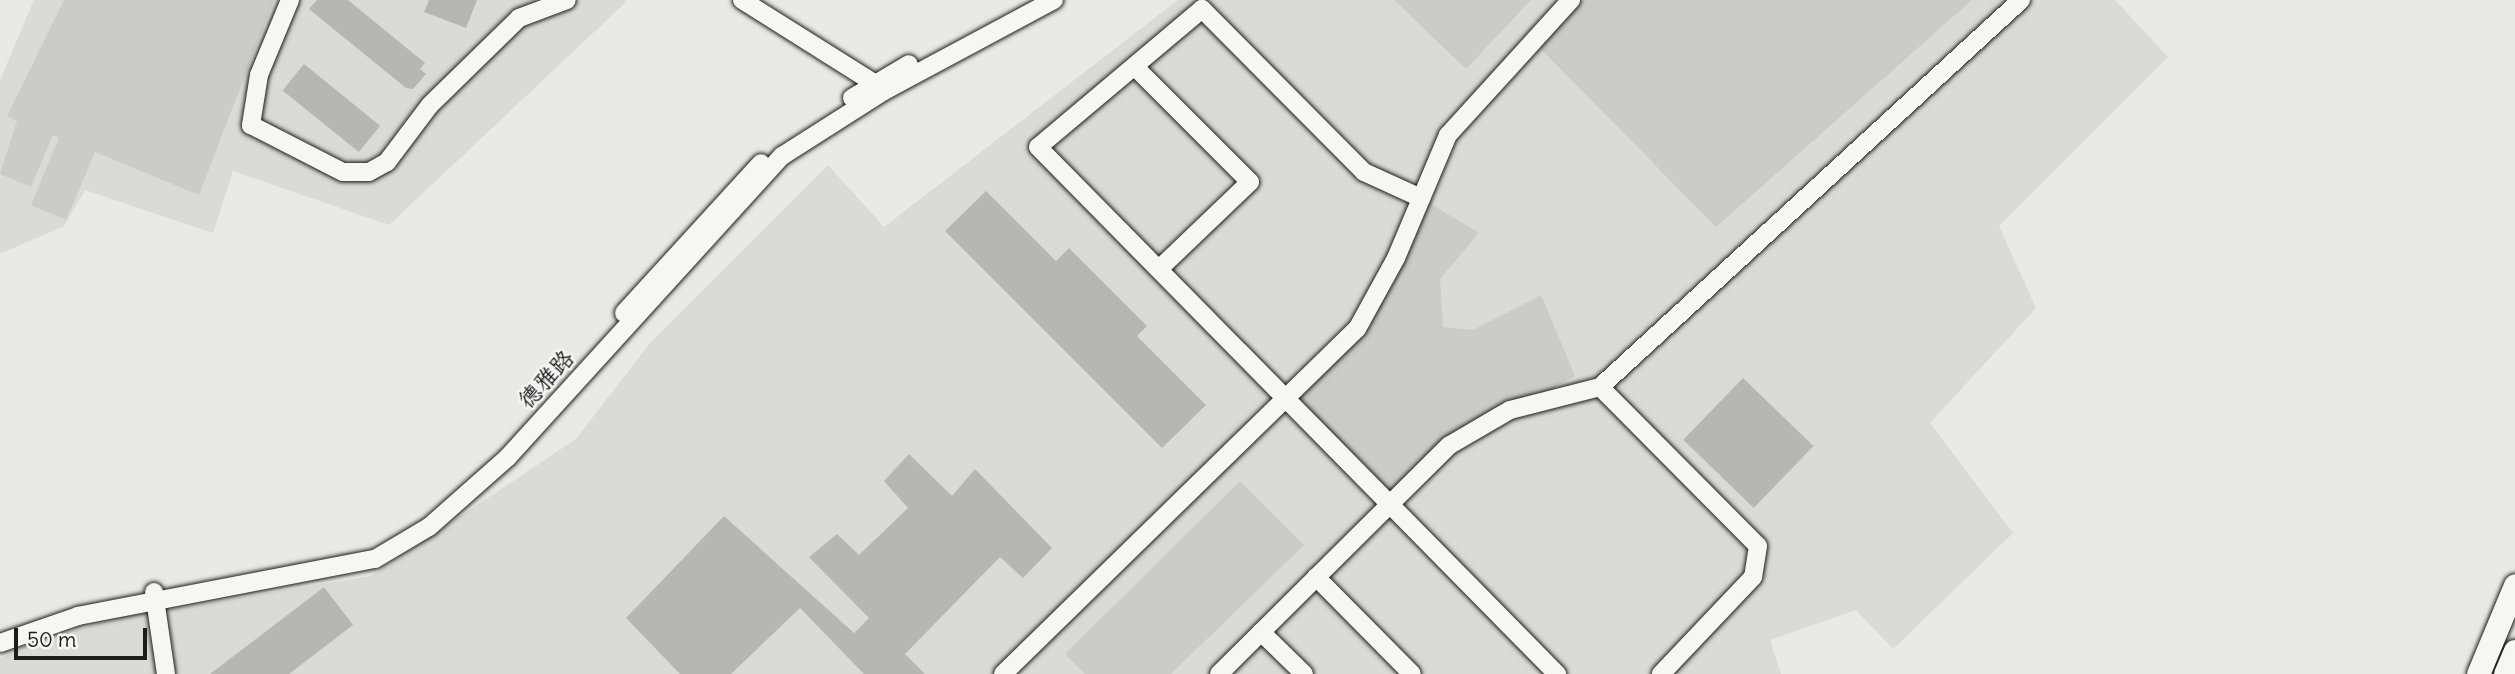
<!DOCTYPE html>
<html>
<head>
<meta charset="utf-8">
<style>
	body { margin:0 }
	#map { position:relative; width:2515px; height:674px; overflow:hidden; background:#e9e9e5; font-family:Delius,"LXGW WenKai TC",sans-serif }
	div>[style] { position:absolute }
	.built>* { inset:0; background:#dadad6 }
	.green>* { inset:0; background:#cbcbc7 }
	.building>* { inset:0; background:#b6b6b3; transform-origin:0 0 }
	.roads { filter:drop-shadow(0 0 2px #1c1c1c) drop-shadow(0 0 2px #1c1c1c) }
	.minor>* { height:18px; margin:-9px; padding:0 9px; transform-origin:9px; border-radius:9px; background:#f6f6f2 }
	.major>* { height:23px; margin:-11.5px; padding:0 11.5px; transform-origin:11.5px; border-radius:11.5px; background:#f6f6f2 }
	span { translate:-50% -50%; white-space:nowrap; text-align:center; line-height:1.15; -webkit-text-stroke:5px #f6f6f2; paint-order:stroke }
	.street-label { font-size:23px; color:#1c1c1c }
	.scale { position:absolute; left:14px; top:628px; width:133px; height:32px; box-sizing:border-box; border:4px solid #1c1c1c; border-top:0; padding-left:9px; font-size:21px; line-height:24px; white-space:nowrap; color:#1c1c1c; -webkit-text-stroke:5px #f6f6f2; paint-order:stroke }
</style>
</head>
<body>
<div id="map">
	<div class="built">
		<div style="clip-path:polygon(34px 0,625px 0,626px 2px,389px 225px,233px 171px,213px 233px,85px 190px,64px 226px,0 254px,0 80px)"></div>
		<div style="clip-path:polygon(1178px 0,2115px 0,2168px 57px,1999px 226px,2036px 308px,1930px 423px,2013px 533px,1893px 649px,1856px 610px,1770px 640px,1781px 674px,0 674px,0 659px,31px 642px,123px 617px,371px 576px,576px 439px,650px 343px,828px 165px,884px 227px)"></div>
	</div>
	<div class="green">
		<div style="clip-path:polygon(64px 0,274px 0,199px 195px,95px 152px,66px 220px,31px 205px,59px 138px,53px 135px,31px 187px,0 174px,17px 121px,7px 116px)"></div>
		<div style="clip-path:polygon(1394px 0,1531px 0,1466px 69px)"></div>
		<div style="clip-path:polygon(1584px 0,1972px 0,1716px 227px,1539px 47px)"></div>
		<div style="clip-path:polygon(1421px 198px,1479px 233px,1440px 279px,1443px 327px,1473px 330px,1541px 295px,1575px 376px,1450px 445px,1393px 501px,1284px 394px,1357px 329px)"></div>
		<div style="clip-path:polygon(1240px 481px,1304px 545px,1171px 674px,1085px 674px,1065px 654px)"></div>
	</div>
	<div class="building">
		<div style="clip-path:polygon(317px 0,348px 0,425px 63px,420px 69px,426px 74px,413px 89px,406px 88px,309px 9px)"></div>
		<div style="clip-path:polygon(429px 0,477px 0,466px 28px,424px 12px)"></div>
		<div style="left:304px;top:64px;width:98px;height:34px;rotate:39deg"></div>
		<div style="clip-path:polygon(986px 191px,1056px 261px,1069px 248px,1147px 326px,1137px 336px,1206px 405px,1162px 448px,945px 231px)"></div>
		<div style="left:1743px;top:378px;width:98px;height:86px;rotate:44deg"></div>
		<div style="clip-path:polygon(909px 454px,952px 496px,975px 469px,1052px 548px,1023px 578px,1000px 557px,905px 654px,925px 674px,864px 674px,800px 608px,731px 674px,680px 674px,626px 618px,724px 516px,854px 633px,869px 618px,809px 557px,837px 534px,859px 555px,908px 508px,884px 481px)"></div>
		<div style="clip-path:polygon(324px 587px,353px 625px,289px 674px,210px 674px)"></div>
	</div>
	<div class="roads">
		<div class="minor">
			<div style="left:290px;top:0;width:81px;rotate:112.5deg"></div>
			<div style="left:259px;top:75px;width:51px;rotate:99.1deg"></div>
			<div style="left:251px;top:125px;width:103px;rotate:27.1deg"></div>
			<div style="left:343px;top:172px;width:26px"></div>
			<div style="left:369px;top:172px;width:21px;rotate:-29deg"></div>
			<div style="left:387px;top:162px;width:71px;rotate:-53deg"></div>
			<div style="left:430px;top:105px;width:124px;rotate:-44.3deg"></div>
			<div style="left:519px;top:18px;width:51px;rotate:-20.6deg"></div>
			<div style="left:742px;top:0;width:165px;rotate:32.2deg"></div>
			<div style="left:1136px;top:68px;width:161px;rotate:45deg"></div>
			<div style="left:1250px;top:182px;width:124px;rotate:136.3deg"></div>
			<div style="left:852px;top:98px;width:66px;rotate:-30.8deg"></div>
			<div style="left:1421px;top:198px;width:63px;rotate:-155.5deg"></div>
			<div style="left:1364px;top:172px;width:230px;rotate:-134.8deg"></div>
			<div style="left:1202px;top:9px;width:214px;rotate:139.9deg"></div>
			<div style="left:1038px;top:147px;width:740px;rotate:45.44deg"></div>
			<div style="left:624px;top:313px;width:203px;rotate:-47.6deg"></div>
			<div style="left:1600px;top:387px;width:572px;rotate:-42.59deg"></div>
			<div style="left:1316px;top:577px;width:136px;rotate:45.3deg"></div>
			<div style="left:154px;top:592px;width:83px;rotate:81.7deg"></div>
			<div style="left:1261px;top:632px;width:60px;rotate:44.3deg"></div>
			<div style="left:0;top:643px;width:83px;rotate:-19.1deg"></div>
			<div style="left:78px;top:616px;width:302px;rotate:-10.9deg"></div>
			<div style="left:375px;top:559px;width:63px;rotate:-30.7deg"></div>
			<div style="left:429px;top:527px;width:106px;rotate:-41.5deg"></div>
			<div style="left:508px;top:457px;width:407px;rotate:-47.7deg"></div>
			<div style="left:782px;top:156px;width:121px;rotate:-32.5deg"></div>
			<div style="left:884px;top:91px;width:193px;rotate:-28.2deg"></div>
			<div style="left:1003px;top:674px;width:494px;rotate:-44.3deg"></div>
			<div style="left:1357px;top:329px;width:81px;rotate:-61.2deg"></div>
			<div style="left:1396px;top:258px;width:134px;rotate:-67.1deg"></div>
			<div style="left:1448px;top:135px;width:183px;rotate:-47.7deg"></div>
			<div style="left:1219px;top:674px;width:325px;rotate:-44.8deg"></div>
			<div style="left:1450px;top:445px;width:69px;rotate:-30.3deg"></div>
			<div style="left:1510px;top:410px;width:93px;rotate:-14.3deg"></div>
			<div style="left:1600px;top:387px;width:224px;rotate:45.2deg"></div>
			<div style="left:1758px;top:546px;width:31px;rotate:99deg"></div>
			<div style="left:1753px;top:577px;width:134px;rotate:133.5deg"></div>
		</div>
		<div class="major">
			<div style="left:2478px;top:674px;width:96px;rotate:-67.4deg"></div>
			<div style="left:2505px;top:674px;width:25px;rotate:-67deg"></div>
		</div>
	</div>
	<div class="street-label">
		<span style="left:546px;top:379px;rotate:-47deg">德雅路</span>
	</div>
	<div class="scale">50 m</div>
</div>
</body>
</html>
